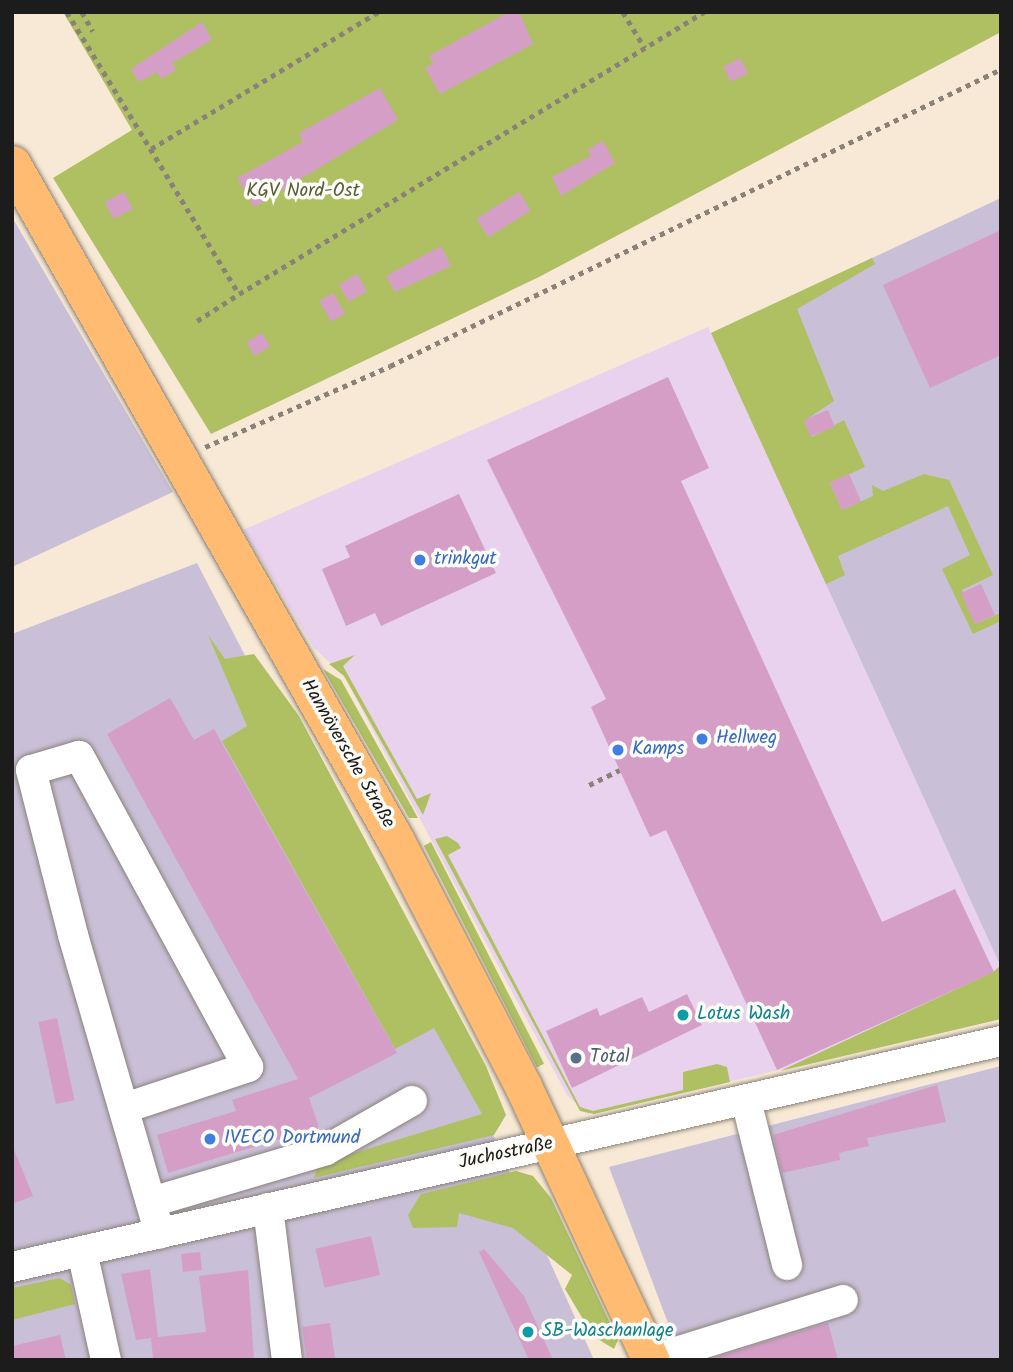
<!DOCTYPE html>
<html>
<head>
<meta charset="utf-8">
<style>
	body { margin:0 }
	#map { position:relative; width:1013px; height:1372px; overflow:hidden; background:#f7e9d5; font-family:Kalam,sans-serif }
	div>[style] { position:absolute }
	.built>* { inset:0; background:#e9d2ee }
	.industrial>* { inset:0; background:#c9bfd7 }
	.green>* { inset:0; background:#afc063; transform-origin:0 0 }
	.building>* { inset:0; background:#d59ec7; transform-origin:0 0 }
	.path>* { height:4.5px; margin-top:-2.25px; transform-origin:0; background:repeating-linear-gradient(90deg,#8a8278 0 5px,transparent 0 10px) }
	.roads { filter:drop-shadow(0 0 2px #8a8278) drop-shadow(0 0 2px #8a8278) }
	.minor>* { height:30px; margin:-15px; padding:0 15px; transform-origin:15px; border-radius:15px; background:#fff }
	.major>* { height:37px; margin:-18.5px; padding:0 18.5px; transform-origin:18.5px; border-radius:18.5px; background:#ffbb71 }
	.dots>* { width:19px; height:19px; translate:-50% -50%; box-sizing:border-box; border:4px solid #fdfcf7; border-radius:50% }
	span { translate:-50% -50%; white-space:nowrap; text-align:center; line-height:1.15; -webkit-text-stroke:7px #fdfcf7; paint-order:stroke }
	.park-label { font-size:19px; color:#575e38 }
	.shop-label { font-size:19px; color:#366cbe }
	.left { translate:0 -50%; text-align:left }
	.street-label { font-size:19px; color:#1c1c1c }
	.culture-label { font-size:19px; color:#0d838f }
	.service-label { font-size:19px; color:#4e5e75 }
	.frame { position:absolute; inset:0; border:14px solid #1c1c1c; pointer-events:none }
</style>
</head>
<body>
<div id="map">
	<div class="built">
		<div style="clip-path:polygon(708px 327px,1001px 967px,1001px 1019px,587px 1114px,567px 1095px,344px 676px,314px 648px,243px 530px)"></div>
	</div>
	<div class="industrial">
		<div style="clip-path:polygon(1001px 198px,1001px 967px,711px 333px)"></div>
		<div style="clip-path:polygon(12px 217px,173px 492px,12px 567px)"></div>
		<div style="clip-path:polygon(197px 563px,490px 1128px,594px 1360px,12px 1360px,12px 634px)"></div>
		<div style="clip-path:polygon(1001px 1066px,1001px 1360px,682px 1360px,609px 1167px)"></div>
	</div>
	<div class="green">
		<div style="clip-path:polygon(63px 12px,1001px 12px,1001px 32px,539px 277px,211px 434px,53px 178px,132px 130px)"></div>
		<div style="clip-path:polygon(872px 258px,875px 264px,797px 309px,834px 401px,804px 421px,812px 437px,844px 420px,865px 467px,830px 483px,842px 510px,873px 496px,872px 485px,883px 491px,924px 474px,949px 480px,993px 575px,962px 590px,975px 624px,1001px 613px,1001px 621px,973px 634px,942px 569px,970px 555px,948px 506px,838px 556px,845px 575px,826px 584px,711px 333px)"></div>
		<div style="clip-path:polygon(208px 635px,225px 659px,254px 654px,299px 716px,486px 1066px,506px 1115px,494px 1135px,314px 1178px,318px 1164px,482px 1114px,434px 1028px,395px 1049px,222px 741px,247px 726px)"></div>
		<div style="clip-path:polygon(355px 655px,343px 666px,417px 799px,431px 793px,423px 815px,344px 676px,329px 664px)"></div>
		<div style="clip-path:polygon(323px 669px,341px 680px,418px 818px,409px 818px)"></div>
		<div style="clip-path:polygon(447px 836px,458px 843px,461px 848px,448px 855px,580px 1107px,593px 1111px,683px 1090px,683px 1072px,717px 1064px,727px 1067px,730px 1082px,594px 1114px,580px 1111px,435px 839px)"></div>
		<div style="left:431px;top:842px;width:249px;height:8px;rotate:63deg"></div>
		<div style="clip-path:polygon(1001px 965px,1001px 1019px,780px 1071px,993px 972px)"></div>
		<div style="clip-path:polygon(516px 1171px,533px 1176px,551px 1198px,618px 1340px,614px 1349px,593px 1336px,565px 1289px,572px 1275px,513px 1228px,459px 1213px,457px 1227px,413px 1228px,408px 1215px,421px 1194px)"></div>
		<div style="clip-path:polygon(60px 1278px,71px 1285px,75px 1304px,12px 1320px,12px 1288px)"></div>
	</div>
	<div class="building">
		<div style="clip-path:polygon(509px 12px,519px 12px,533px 44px,440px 94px,425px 68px,434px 63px,429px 56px)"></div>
		<div style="clip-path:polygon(202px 22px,212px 40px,172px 63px,176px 70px,161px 79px,157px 72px,139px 82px,131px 69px)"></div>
		<div style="left:740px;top:58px;width:17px;height:19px;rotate:62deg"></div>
		<div style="clip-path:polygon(380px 88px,398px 120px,254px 207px,237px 178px,303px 142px,299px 133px)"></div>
		<div style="clip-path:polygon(603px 141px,615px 163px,561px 196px,552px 177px,591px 156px,587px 150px)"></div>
		<div style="left:124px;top:192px;width:19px;height:22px;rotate:62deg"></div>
		<div style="left:519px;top:192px;width:22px;height:50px;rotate:58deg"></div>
		<div style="clip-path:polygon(1001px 230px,1001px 355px,930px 388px,883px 285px)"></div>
		<div style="clip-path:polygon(441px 246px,451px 266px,395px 292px,386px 276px)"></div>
		<div style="left:357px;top:274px;width:20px;height:21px;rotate:60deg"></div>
		<div style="left:333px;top:293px;width:24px;height:16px;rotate:60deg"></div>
		<div style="left:262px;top:333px;width:16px;height:18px;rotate:60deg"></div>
		<div style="clip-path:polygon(668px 377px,709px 468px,681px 481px,882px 922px,955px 889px,994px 972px,777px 1070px,666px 830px,650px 837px,591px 707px,606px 699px,487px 460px)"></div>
		<div style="left:828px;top:410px;width:18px;height:26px;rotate:68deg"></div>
		<div style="left:849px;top:474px;width:30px;height:21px;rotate:66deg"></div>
		<div style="clip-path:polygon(459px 494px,496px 573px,381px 626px,375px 613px,346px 626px,322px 569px,350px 557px,345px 546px)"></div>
		<div style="left:981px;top:584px;width:34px;height:22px;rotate:66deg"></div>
		<div style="clip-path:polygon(170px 698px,194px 740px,214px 729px,397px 1053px,309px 1098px,319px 1127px,168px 1173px,157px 1135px,236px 1111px,232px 1100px,298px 1079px,107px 734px)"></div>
		<div style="clip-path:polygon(687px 994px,702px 1025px,572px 1088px,546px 1031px,597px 1008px,600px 1016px,642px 997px,649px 1012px)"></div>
		<div style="left:57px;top:1018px;width:84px;height:19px;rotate:78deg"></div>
		<div style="clip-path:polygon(937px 1085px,946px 1122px,867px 1138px,869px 1146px,839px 1153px,840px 1160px,782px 1173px,773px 1135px)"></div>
		<div style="clip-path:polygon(12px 1145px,33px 1196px,12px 1204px)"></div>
		<div style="left:371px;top:1236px;width:40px;height:57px;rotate:77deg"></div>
		<div style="clip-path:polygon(484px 1249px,524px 1296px,553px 1360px,529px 1360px,479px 1252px)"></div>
		<div style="left:200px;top:1252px;width:18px;height:19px;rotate:84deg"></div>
		<div style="clip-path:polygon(150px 1269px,158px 1337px,206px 1332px,199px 1276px,248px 1270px,254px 1360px,153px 1358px,151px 1338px,136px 1340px,121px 1274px)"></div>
		<div style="left:330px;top:1323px;width:37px;height:28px;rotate:82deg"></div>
		<div style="clip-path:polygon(828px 1323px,838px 1360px,718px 1360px,717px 1357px)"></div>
		<div style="clip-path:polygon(60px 1335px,66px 1360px,12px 1360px,12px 1346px)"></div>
	</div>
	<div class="path">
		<div style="left:67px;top:12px;width:330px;rotate:58.6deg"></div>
		<div style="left:239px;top:294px;width:544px;rotate:-31.23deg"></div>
		<div style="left:82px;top:12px;width:22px;rotate:60deg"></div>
		<div style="left:623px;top:12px;width:42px;rotate:58.6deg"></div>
		<div style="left:151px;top:149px;width:265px;rotate:-31.1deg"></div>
		<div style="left:197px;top:321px;width:50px;rotate:-32.7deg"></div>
		<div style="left:205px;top:447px;width:202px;rotate:-23.6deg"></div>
		<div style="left:390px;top:366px;width:679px;rotate:-25.92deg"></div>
		<div style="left:589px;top:785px;width:34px;rotate:-26deg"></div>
	</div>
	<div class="roads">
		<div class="minor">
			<div style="left:746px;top:1100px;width:170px;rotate:76deg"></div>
			<div style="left:125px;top:1108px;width:130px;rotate:-18.4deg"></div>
			<div style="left:248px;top:1067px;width:354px;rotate:-118.5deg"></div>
			<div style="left:79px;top:756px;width:50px;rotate:163.7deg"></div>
			<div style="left:31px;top:770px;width:170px;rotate:75.7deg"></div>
			<div style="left:73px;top:935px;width:311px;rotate:73.8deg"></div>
			<div style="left:151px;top:1202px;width:183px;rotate:-16.5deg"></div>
			<div style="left:326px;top:1150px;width:99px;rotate:-29.7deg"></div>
			<div style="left:268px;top:1208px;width:153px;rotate:82.9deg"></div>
			<div style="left:82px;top:1251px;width:112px;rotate:77.6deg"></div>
			<div style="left:12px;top:1267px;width:1014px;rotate:-12.87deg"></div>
			<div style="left:650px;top:1360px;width:202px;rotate:-17.3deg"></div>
		</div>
		<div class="major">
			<div style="left:12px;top:164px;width:778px;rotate:60.44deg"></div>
			<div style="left:396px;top:841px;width:276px;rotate:62.6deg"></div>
			<div style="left:523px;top:1086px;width:302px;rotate:65deg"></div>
		</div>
	</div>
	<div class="dots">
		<div style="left:420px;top:560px;background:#3f7fe0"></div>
		<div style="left:702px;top:739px;background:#3f7fe0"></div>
		<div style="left:618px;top:750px;background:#3f7fe0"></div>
		<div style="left:683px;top:1015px;background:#0f9aa8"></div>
		<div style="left:576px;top:1058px;background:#5c6f8a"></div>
		<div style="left:210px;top:1139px;background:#3f7fe0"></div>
		<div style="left:528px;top:1332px;background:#0f9aa8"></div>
	</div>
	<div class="park-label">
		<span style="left:303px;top:192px">KGV Nord-Ost</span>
	</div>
	<div class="shop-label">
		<span class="left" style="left:434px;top:560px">trinkgut</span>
		<span class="left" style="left:716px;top:739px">Hellweg</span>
		<span class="left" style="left:632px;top:750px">Kamps</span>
		<span class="left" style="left:224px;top:1139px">IVECO Dortmund</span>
	</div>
	<div class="street-label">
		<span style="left:347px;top:754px;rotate:60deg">Hannöversche Straße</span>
		<span style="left:506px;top:1154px;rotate:-12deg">Juchostraße</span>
	</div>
	<div class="culture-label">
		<span class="left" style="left:697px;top:1015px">Lotus Wash</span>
		<span class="left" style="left:542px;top:1332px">SB-Waschanlage</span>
	</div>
	<div class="service-label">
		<span class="left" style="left:590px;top:1058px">Total</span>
	</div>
	<div class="frame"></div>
</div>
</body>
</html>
